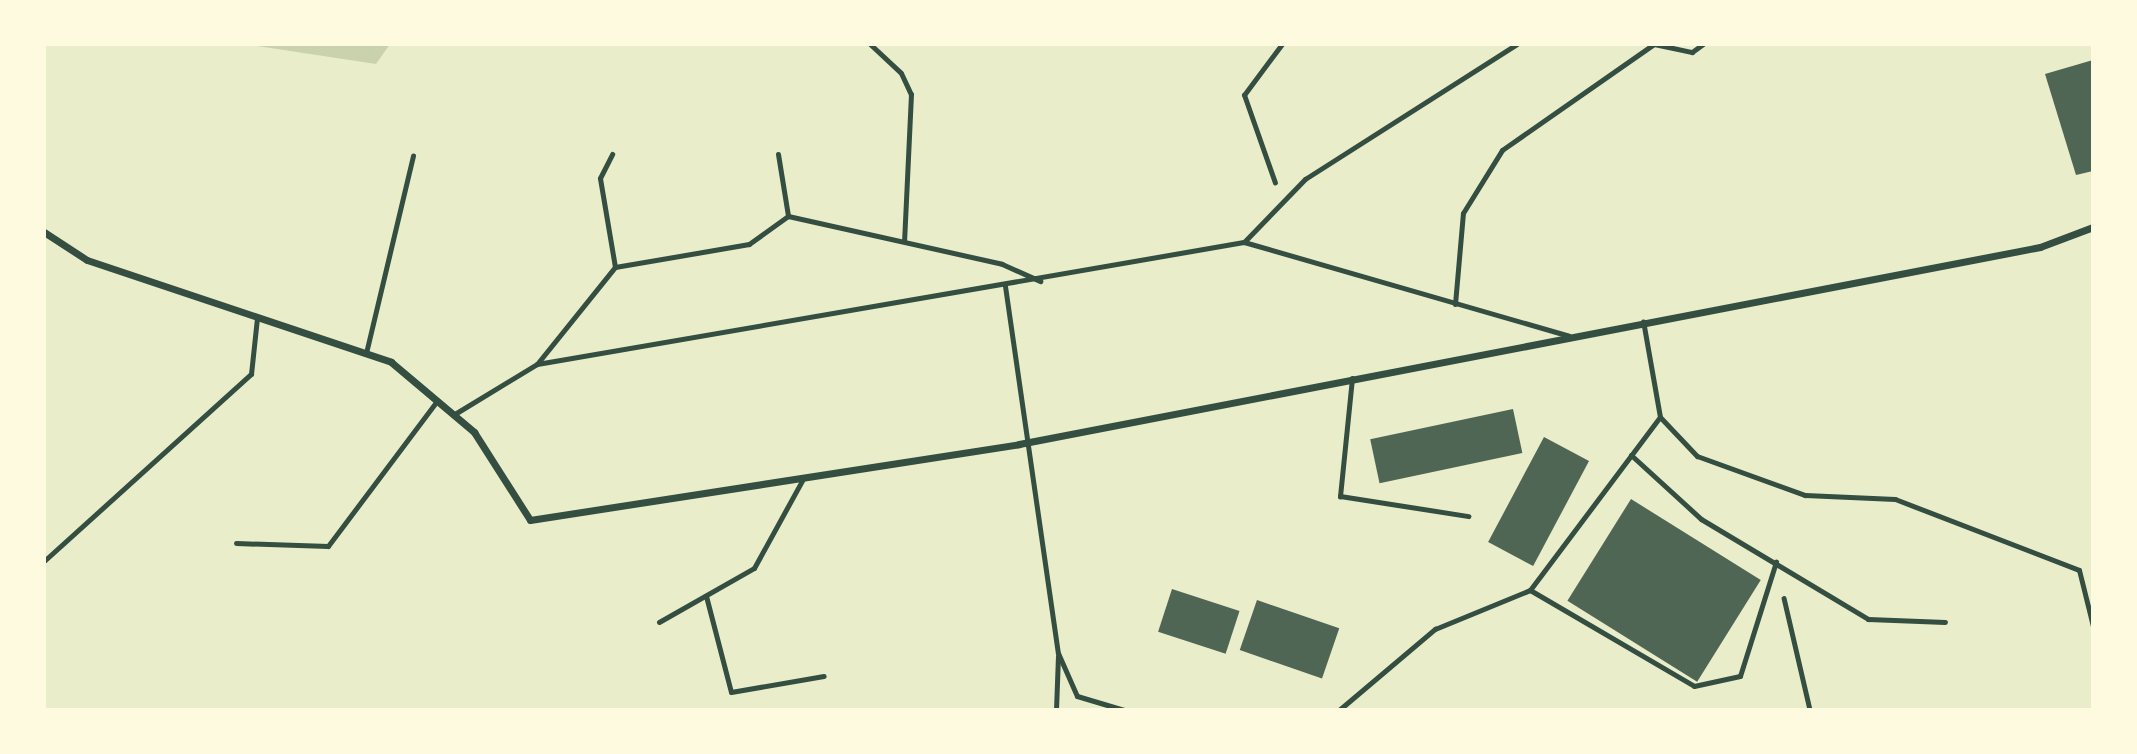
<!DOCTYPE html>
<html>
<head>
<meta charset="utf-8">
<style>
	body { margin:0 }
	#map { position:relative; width:2137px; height:754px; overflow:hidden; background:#e9edc9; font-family:"Nunito Sans",sans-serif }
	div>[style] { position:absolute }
	.green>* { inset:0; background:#cad2ad }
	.building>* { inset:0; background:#4f6655; transform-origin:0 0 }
	.path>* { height:4.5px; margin:-2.25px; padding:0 2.25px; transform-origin:2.25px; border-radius:2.25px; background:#344e41 }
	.service>* { height:5px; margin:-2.5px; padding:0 2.5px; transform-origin:2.5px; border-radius:2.5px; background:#344e41 }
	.minor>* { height:7px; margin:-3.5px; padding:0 3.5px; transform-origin:3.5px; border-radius:3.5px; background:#344e41 }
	span { translate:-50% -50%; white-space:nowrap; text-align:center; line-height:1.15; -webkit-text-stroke:6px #fefae0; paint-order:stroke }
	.frame { position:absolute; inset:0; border:46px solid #fefae0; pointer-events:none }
</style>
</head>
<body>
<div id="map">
	<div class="green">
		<div style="clip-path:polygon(244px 44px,390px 44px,376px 64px)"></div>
	</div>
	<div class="building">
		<div style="clip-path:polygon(2093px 60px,2093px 171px,2076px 175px,2045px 74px)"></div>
		<div style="left:1513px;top:409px;width:45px;height:146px;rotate:78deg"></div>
		<div style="left:1544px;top:437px;width:51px;height:119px;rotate:28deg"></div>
		<div style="left:1631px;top:499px;width:153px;height:120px;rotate:32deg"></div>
		<div style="left:1172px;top:589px;width:71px;height:45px;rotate:18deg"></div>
		<div style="left:1257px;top:600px;width:87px;height:53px;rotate:19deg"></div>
	</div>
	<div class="path">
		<div style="left:1275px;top:183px;width:93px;rotate:-109.4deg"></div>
		<div style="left:1244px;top:95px;width:64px;rotate:-53.3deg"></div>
		<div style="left:1784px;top:598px;width:115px;rotate:76.9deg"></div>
	</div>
	<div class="service">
		<div style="left:870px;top:44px;width:42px;rotate:43.1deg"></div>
		<div style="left:901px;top:73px;width:23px;rotate:65deg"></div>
		<div style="left:911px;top:94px;width:146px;rotate:92.7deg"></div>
		<div style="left:778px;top:154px;width:63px;rotate:80.8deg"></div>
		<div style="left:1244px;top:242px;width:88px;rotate:-45.9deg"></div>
		<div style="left:1305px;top:179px;width:251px;rotate:-32.5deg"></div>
		<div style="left:615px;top:267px;width:136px;rotate:-9.7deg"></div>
		<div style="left:749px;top:244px;width:48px;rotate:-35.7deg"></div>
		<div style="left:788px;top:216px;width:219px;rotate:12.6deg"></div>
		<div style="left:1002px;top:264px;width:42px;rotate:24.1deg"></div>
		<div style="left:1005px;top:286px;width:371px;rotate:81.8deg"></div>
		<div style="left:1058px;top:653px;width:47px;rotate:66.2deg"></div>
		<div style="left:1077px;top:696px;width:49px;rotate:16.6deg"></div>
		<div style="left:1455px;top:304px;width:91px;rotate:-85deg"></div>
		<div style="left:1463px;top:213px;width:74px;rotate:-58.2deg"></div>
		<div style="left:1502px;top:150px;width:185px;rotate:-34.9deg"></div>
		<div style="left:1654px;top:44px;width:39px;rotate:12deg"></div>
		<div style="left:1692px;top:52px;width:14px;rotate:-36deg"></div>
		<div style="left:366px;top:353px;width:203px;rotate:-76.6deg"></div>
		<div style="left:537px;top:364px;width:124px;rotate:-51.2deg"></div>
		<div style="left:615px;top:267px;width:90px;rotate:-99.6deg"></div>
		<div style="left:600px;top:178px;width:27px;rotate:-63deg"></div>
		<div style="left:1352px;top:378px;width:119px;rotate:95.8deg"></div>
		<div style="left:1340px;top:496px;width:130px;rotate:8.9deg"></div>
		<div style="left:453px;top:415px;width:98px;rotate:-31.3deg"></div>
		<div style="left:537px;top:364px;width:717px;rotate:-9.79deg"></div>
		<div style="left:1244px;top:242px;width:338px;rotate:16.1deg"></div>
		<div style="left:1660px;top:417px;width:54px;rotate:46.5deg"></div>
		<div style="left:1697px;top:456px;width:115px;rotate:19.9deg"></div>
		<div style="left:1805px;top:495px;width:90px;rotate:2.5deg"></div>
		<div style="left:1895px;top:499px;width:197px;rotate:21.1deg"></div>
		<div style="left:2079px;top:570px;width:58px;rotate:76deg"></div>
		<div style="left:1631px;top:455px;width:95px;rotate:42.4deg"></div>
		<div style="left:1701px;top:519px;width:195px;rotate:30.9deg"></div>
		<div style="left:1868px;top:619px;width:77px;rotate:2.2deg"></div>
		<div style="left:236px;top:543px;width:92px;rotate:1.9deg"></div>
		<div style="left:328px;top:546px;width:181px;rotate:-53.1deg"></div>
		<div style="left:44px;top:561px;width:279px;rotate:-42.1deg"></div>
		<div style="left:251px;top:374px;width:56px;rotate:-83.9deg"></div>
		<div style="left:1530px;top:590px;width:190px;rotate:30.3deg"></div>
		<div style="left:1694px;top:686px;width:47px;rotate:-12.3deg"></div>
		<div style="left:1740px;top:676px;width:120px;rotate:-72.5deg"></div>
		<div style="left:706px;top:596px;width:99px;rotate:75.4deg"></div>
		<div style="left:731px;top:692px;width:94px;rotate:-9.8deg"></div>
		<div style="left:659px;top:622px;width:109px;rotate:-29.6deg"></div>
		<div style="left:754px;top:568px;width:102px;rotate:-61.2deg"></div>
		<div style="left:1056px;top:710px;width:54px;rotate:-87.9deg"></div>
		<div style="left:1339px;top:710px;width:126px;rotate:-40.2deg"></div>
		<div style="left:1435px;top:629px;width:103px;rotate:-22.3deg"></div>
		<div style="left:1530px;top:590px;width:216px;rotate:-53.1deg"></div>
		<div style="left:1660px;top:417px;width:97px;rotate:-100deg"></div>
	</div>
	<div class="minor">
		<div style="left:44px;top:232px;width:51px;rotate:33.1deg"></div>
		<div style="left:87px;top:260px;width:321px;rotate:18.5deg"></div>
		<div style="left:391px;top:362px;width:109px;rotate:40.1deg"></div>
		<div style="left:474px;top:432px;width:104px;rotate:57.5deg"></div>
		<div style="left:530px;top:520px;width:495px;rotate:-8.8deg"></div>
		<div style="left:1019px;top:444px;width:1040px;rotate:-10.92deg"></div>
		<div style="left:2040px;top:247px;width:57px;rotate:-20.7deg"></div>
	</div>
	<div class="frame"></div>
</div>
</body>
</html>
